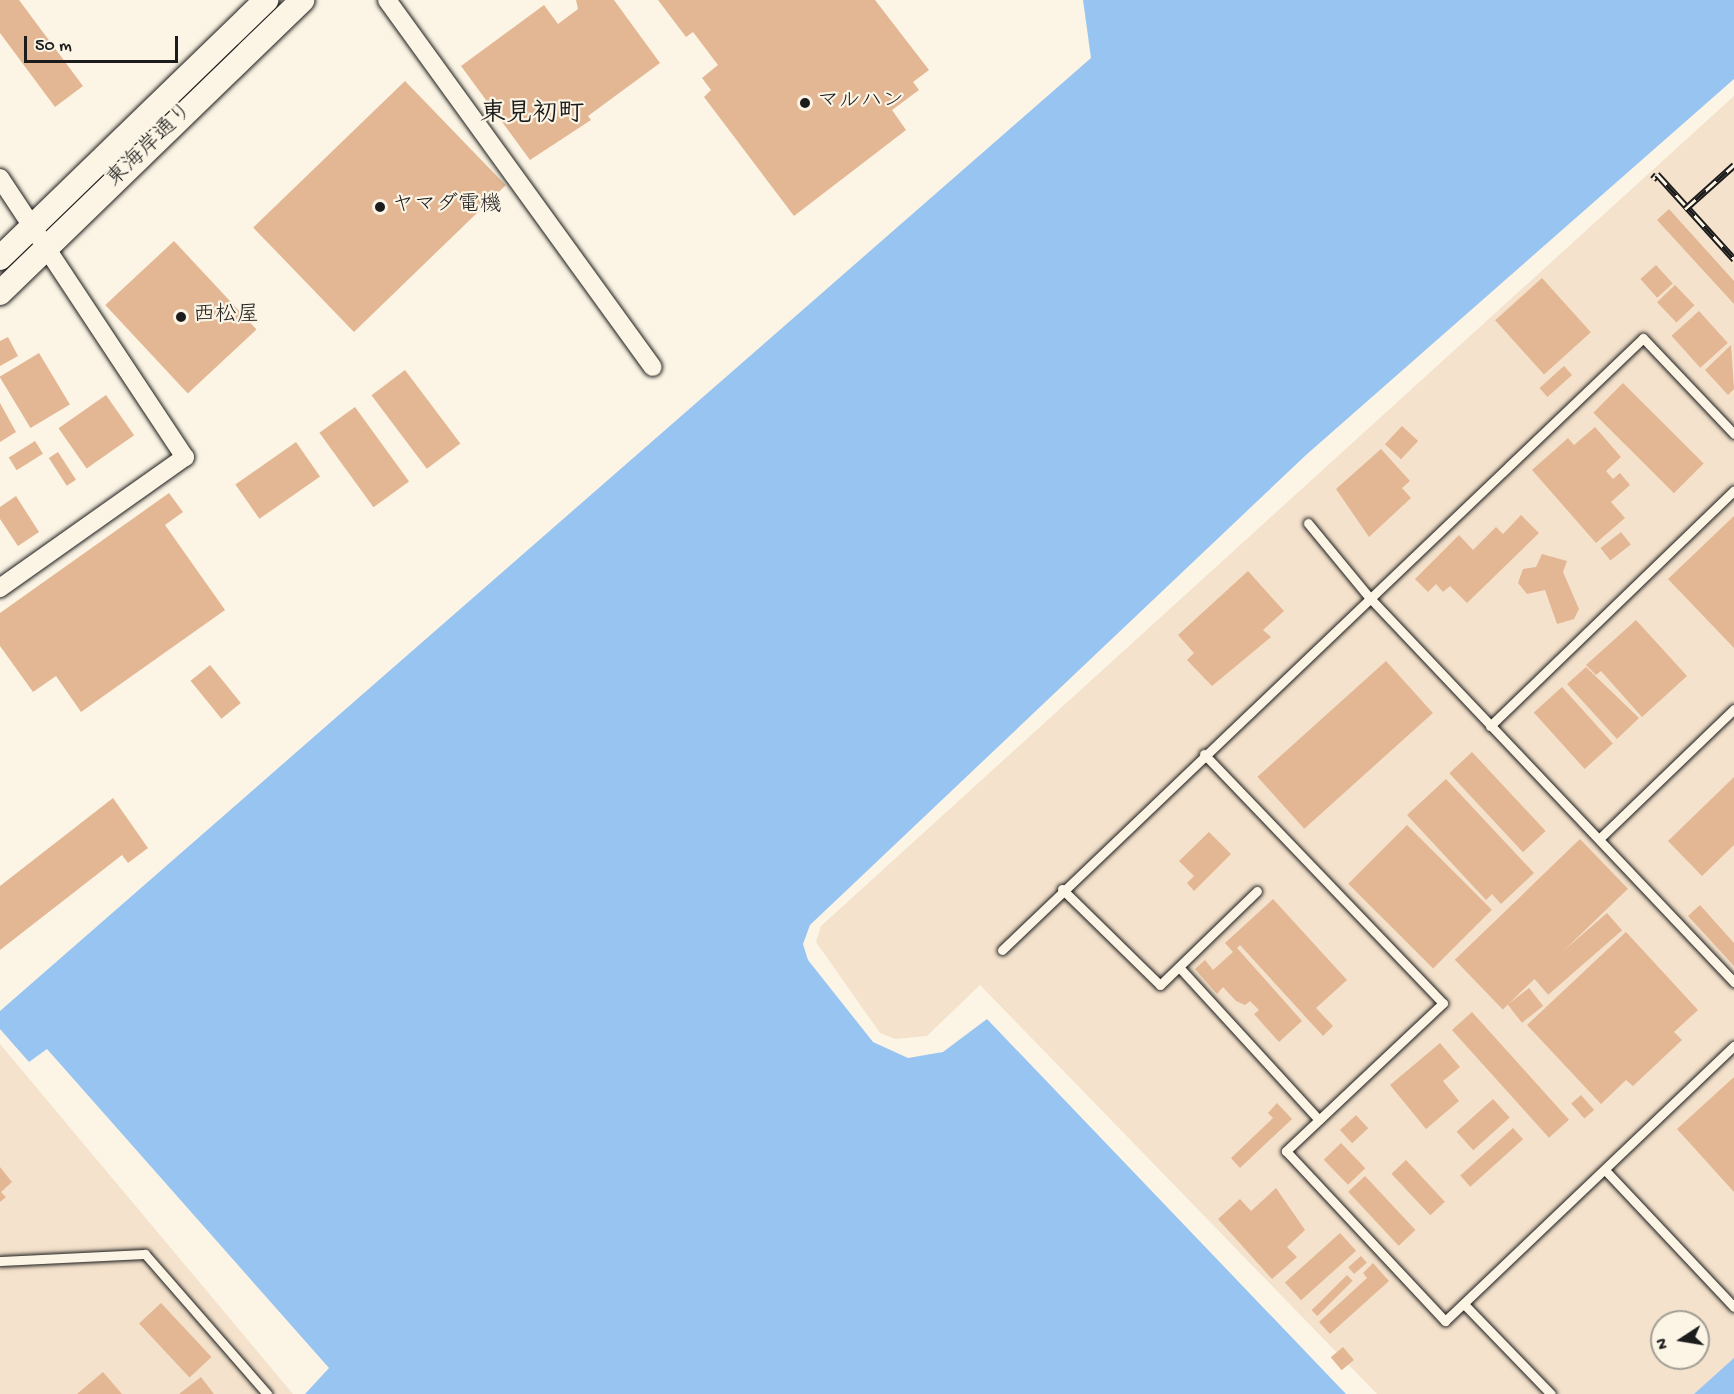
<!DOCTYPE html>
<html>
<head>
<meta charset="utf-8">
<style>
	body { margin:0 }
	#map { position:relative; width:1734px; height:1394px; overflow:hidden; background:#fcf5e5; font-family:"Gochi Hand","Klee One",sans-serif }
	div>[style] { position:absolute }
	.built>* { inset:0; background:#f4e2cc }
	.water>* { inset:0; background:#98c4f2 }
	.building>* { inset:0; background:#e3b793; transform-origin:0 0 }
	.roads { filter:drop-shadow(0 0 2px #1c1c1c) drop-shadow(0 0 2px #1c1c1c) }
	.service>* { height:9px; margin:-4.5px; padding:0 4.5px; transform-origin:4.5px; border-radius:4.5px; background:#fcf5e5 }
	.minor>* { height:18px; margin:-9px; padding:0 9px; transform-origin:9px; border-radius:9px; background:#fcf5e5 }
	.tertiary>* { height:24px; margin:-12px; padding:0 12px; transform-origin:12px; border-radius:12px; background:#fcf5e5 }
	.rail>* { height:7px; margin-top:-3.5px; transform-origin:0; background:repeating-linear-gradient(90deg,#fcf5e5 0 14px,#1c1c1c 0 28px); box-sizing:border-box; border-block:2px solid #1c1c1c }
	.dots>* { width:16px; height:16px; translate:-50% -50%; box-sizing:border-box; border:3px solid #fcf5e5; border-radius:50% }
	span { translate:-50% -50%; white-space:nowrap; text-align:center; line-height:1.15; -webkit-text-stroke:4.5px #fcf5e5; paint-order:stroke }
	.poi-label { font-size:22px; color:#1c1c1c }
	.left { translate:0 -50%; text-align:left }
	.street-label { font-size:22px; color:#1c1c1c }
	.quarter-label { font-size:26px; color:#1c1c1c; font-weight:700 }
	.north { position:absolute; left:1650px; top:1310px; width:60px; height:60px; box-sizing:border-box; background:#fcf5e5; border:2px solid #a29e95; border-radius:50%; rotate:258deg; font-size:16px; font-weight:700; line-height:24px; text-align:center; color:#1c1c1c }
	.north::after { content:''; display:block; margin:auto; width:21px; height:27px; background:#1c1c1c; clip-path:polygon(50% 0,100% 100%,50% 72%,0 100%) }
	.scale { position:absolute; left:24px; top:36px; width:154px; height:27px; box-sizing:border-box; border:3px solid #1c1c1c; border-top:0; padding-left:8px; font-size:18px; line-height:21px; white-space:nowrap; color:#1c1c1c; -webkit-text-stroke:4px #fcf5e5; paint-order:stroke }
</style>
</head>
<body>
<div id="map">
	<div class="built">
		<div style="clip-path:polygon(evenodd,1734px 96px,1734px 1394px,1377px 1394px,980px 985px,927px 1036px,895px 1039px,880px 1033px,816px 942px,821px 926px,1734px 96px,1662px 1322px,1698px 1322px,1698px 1358px,1662px 1358px,1662px 1322px)"></div>
		<div style="clip-path:polygon(0 1044px,293px 1394px,0 1394px)"></div>
	</div>
	<div class="water">
		<div style="clip-path:polygon(1083px 0,1734px 0,1734px 79px,1306px 455px,810px 925px,803px 944px,808px 960px,873px 1042px,908px 1058px,943px 1052px,987px 1019px,1346px 1394px,305px 1394px,329px 1368px,47px 1049px,29px 1062px,0 1029px,0 1011px,1091px 58px)"></div>
		<div style="clip-path:polygon(1734px 1358px,1734px 1394px,1694px 1394px)"></div>
	</div>
	<div class="building">
		<div style="clip-path:polygon(0 0,19px 0,83px 86px,55px 107px,0 33px)"></div>
		<div style="clip-path:polygon(576px 0,614px 0,660px 63px,588px 116px,591px 120px,530px 160px,461px 66px,544px 5px,558px 24px,578px 9px)"></div>
		<div style="clip-path:polygon(658px 0,875px 0,929px 70px,913px 82px,919px 90px,892px 110px,906px 130px,794px 216px,704px 97px,711px 90px,702px 78px,718px 65px,693px 32px,686px 37px)"></div>
		<div style="left:405px;top:81px;width:145px;height:211px;rotate:46deg"></div>
		<div style="clip-path:polygon(1669px 209px,1734px 281px,1734px 304px,1657px 220px)"></div>
		<div style="left:174px;top:241px;width:121px;height:94px;rotate:47deg"></div>
		<div style="left:1656px;top:265px;width:25px;height:21px;rotate:48deg"></div>
		<div style="left:1542px;top:278px;width:73px;height:63px;rotate:48deg"></div>
		<div style="left:1675px;top:285px;width:28px;height:25px;rotate:46deg"></div>
		<div style="left:1699px;top:311px;width:43px;height:37px;rotate:48deg"></div>
		<div style="clip-path:polygon(8px 337px,18px 356px,0 366px,0 341px)"></div>
		<div style="clip-path:polygon(1731px 345px,1734px 389px,1728px 395px,1705px 370px)"></div>
		<div style="left:39px;top:353px;width:60px;height:46px;rotate:59deg"></div>
		<div style="left:1564px;top:366px;width:12px;height:33px;rotate:48deg"></div>
		<div style="left:405px;top:370px;width:92px;height:42px;rotate:53deg"></div>
		<div style="left:1623px;top:383px;width:114px;height:42px;rotate:45deg"></div>
		<div style="left:106px;top:395px;width:49px;height:58px;rotate:55deg"></div>
		<div style="clip-path:polygon(0 403px,16px 432px,0 442px)"></div>
		<div style="left:355px;top:407px;width:92px;height:44px;rotate:54deg"></div>
		<div style="left:1402px;top:426px;width:22px;height:25px;rotate:43deg"></div>
		<div style="clip-path:polygon(1595px 427px,1621px 457px,1606px 471px,1613px 479px,1620px 473px,1630px 485px,1611px 502px,1625px 518px,1596px 543px,1532px 470px,1568px 438px,1574px 445px)"></div>
		<div style="left:35px;top:441px;width:15px;height:31px;rotate:58deg"></div>
		<div style="left:296px;top:442px;width:42px;height:74px;rotate:55deg"></div>
		<div style="clip-path:polygon(1381px 449px,1410px 481px,1402px 488px,1411px 498px,1369px 537px,1336px 489px)"></div>
		<div style="left:58px;top:452px;width:33px;height:11px;rotate:57deg"></div>
		<div style="clip-path:polygon(169px 493px,183px 512px,165px 525px,225px 610px,81px 712px,56px 676px,33px 692px,0 646px,0 613px)"></div>
		<div style="clip-path:polygon(16px 496px,39px 532px,18px 546px,0 519px,0 507px)"></div>
		<div style="clip-path:polygon(1521px 515px,1539px 533px,1467px 603px,1450px 586px,1443px 592px,1436px 584px,1428px 592px,1415px 579px,1459px 535px,1473px 550px,1496px 527px,1503px 534px)"></div>
		<div style="clip-path:polygon(1734px 516px,1734px 648px,1668px 579px)"></div>
		<div style="left:1621px;top:532px;width:16px;height:26px;rotate:52deg"></div>
		<div style="clip-path:polygon(1542px 554px,1567px 561px,1563px 572px,1579px 609px,1574px 619px,1557px 624px,1545px 590px,1527px 594px,1518px 583px,1523px 569px,1536px 567px)"></div>
		<div style="clip-path:polygon(1248px 571px,1284px 611px,1263px 630px,1271px 637px,1212px 686px,1187px 660px,1194px 653px,1178px 635px)"></div>
		<div style="clip-path:polygon(1636px 620px,1687px 676px,1642px 717px,1601px 671px,1596px 675px,1586px 665px)"></div>
		<div style="left:1386px;top:661px;width:70px;height:173px;rotate:48deg"></div>
		<div style="left:210px;top:665px;width:49px;height:25px;rotate:51deg"></div>
		<div style="clip-path:polygon(1586px 667px,1639px 718px,1617px 739px,1567px 684px)"></div>
		<div style="left:1562px;top:687px;width:76px;height:38px;rotate:48deg"></div>
		<div style="left:1472px;top:752px;width:108px;height:31px;rotate:47deg"></div>
		<div style="clip-path:polygon(1734px 777px,1734px 845px,1702px 876px,1668px 841px)"></div>
		<div style="clip-path:polygon(1446px 779px,1534px 873px,1501px 904px,1492px 894px,1486px 900px,1407px 815px)"></div>
		<div style="clip-path:polygon(113px 798px,148px 848px,128px 863px,122px 855px,0 950px,0 886px)"></div>
		<div style="left:1407px;top:825px;width:120px;height:83px;rotate:45deg"></div>
		<div style="clip-path:polygon(1209px 832px,1231px 854px,1194px 891px,1187px 883px,1194px 876px,1179px 861px)"></div>
		<div style="left:1580px;top:839px;width:69px;height:174px;rotate:46deg"></div>
		<div style="clip-path:polygon(1273px 899px,1347px 980px,1316px 1008px,1333px 1026px,1323px 1036px,1240px 945px,1237px 948px,1302px 1021px,1279px 1042px,1254px 1014px,1259px 1010px,1250px 1001px,1245px 1005px,1236px 1001px,1223px 987px,1217px 994px,1195px 969px,1205px 960px,1213px 970px,1233px 952px,1225px 943px)"></div>
		<div style="clip-path:polygon(1700px 905px,1734px 943px,1734px 966px,1688px 916px)"></div>
		<div style="left:1607px;top:913px;width:23px;height:98px;rotate:49deg"></div>
		<div style="clip-path:polygon(1626px 932px,1698px 1010px,1674px 1032px,1682px 1040px,1633px 1086px,1626px 1080px,1601px 1104px,1527px 1025px)"></div>
		<div style="left:1529px;top:988px;width:23px;height:27px;rotate:52deg"></div>
		<div style="left:1472px;top:1012px;width:145px;height:27px;rotate:48deg"></div>
		<div style="clip-path:polygon(1440px 1043px,1460px 1067px,1443px 1081px,1459px 1101px,1426px 1129px,1390px 1085px)"></div>
		<div style="clip-path:polygon(1734px 1077px,1734px 1192px,1677px 1129px)"></div>
		<div style="left:1581px;top:1095px;width:20px;height:13px;rotate:49deg"></div>
		<div style="left:1493px;top:1099px;width:25px;height:49px;rotate:48deg"></div>
		<div style="clip-path:polygon(1277px 1103px,1292px 1119px,1240px 1168px,1231px 1158px,1273px 1118px,1268px 1113px)"></div>
		<div style="left:1356px;top:1115px;width:18px;height:22px;rotate:47deg"></div>
		<div style="left:1513px;top:1128px;width:15px;height:71px;rotate:48deg"></div>
		<div style="left:1341px;top:1143px;width:35px;height:24px;rotate:46deg"></div>
		<div style="left:1406px;top:1160px;width:57px;height:20px;rotate:47deg"></div>
		<div style="clip-path:polygon(0 1167px,12px 1182px,1px 1192px,6px 1197px,0 1202px)"></div>
		<div style="left:1365px;top:1176px;width:74px;height:23px;rotate:47deg"></div>
		<div style="clip-path:polygon(1276px 1188px,1305px 1230px,1287px 1247px,1297px 1257px,1272px 1279px,1218px 1219px,1240px 1199px,1251px 1211px)"></div>
		<div style="left:1340px;top:1233px;width:24px;height:74px;rotate:48deg"></div>
		<div style="left:1361px;top:1256px;width:9px;height:17px;rotate:49deg"></div>
		<div style="clip-path:polygon(1373px 1263px,1389px 1281px,1330px 1334px,1319px 1322px,1367px 1278px,1363px 1273px)"></div>
		<div style="left:1347px;top:1275px;width:8px;height:50px;rotate:45deg"></div>
		<div style="left:161px;top:1303px;width:74px;height:30px;rotate:47deg"></div>
		<div style="left:1343px;top:1347px;width:17px;height:16px;rotate:50deg"></div>
		<div style="clip-path:polygon(103px 1372px,122px 1394px,77px 1394px)"></div>
		<div style="clip-path:polygon(201px 1377px,214px 1394px,179px 1394px)"></div>
	</div>
	<div class="roads">
		<div class="service">
			<div style="left:1308px;top:523px;width:96px;rotate:50.5deg"></div>
			<div style="left:1369px;top:597px;width:531px;rotate:46.53deg"></div>
			<div style="left:1490px;top:726px;width:339px;rotate:-44deg"></div>
			<div style="left:1204px;top:754px;width:345px;rotate:46.2deg"></div>
			<div style="left:1443px;top:1003px;width:216px;rotate:136.7deg"></div>
			<div style="left:1286px;top:1151px;width:233px;rotate:46.9deg"></div>
			<div style="left:1445px;top:1321px;width:399px;rotate:-43.6deg"></div>
			<div style="left:1600px;top:838px;width:186px;rotate:-43.9deg"></div>
			<div style="left:1062px;top:889px;width:137px;rotate:44.4deg"></div>
			<div style="left:1160px;top:985px;width:135px;rotate:-44.1deg"></div>
			<div style="left:1002px;top:950px;width:886px;rotate:-43.67deg"></div>
			<div style="left:1643px;top:338px;width:132px;rotate:46.5deg"></div>
			<div style="left:1179px;top:967px;width:207px;rotate:47.5deg"></div>
			<div style="left:1605px;top:1170px;width:188px;rotate:46.7deg"></div>
			<div style="left:0;top:1261px;width:145px;rotate:-2.8deg"></div>
			<div style="left:145px;top:1254px;width:186px;rotate:48.9deg"></div>
			<div style="left:1464px;top:1304px;width:125px;rotate:46deg"></div>
		</div>
		<div class="minor">
			<div style="left:387px;top:0;width:453px;rotate:54.1deg"></div>
			<div style="left:0;top:178px;width:335px;rotate:56.5deg"></div>
			<div style="left:185px;top:457px;width:227px;rotate:144.7deg"></div>
		</div>
		<div class="tertiary">
			<div style="left:0;top:258px;width:371px;rotate:-44.1deg"></div>
			<div style="left:0;top:293px;width:421px;rotate:-44.1deg"></div>
		</div>
	</div>
	<div class="rail">
		<div style="left:1653px;top:179px;width:6px;rotate:-51deg"></div>
		<div style="left:1657px;top:174px;width:115px;rotate:47.8deg"></div>
		<div style="left:1685px;top:209px;width:66px;rotate:-41.9deg"></div>
	</div>
	<div class="dots">
		<div style="left:805px;top:103px;background:#1c1c1c"></div>
		<div style="left:380px;top:207px;background:#1c1c1c"></div>
		<div style="left:181px;top:317px;background:#1c1c1c"></div>
	</div>
	<div class="poi-label">
		<span class="left" style="left:817px;top:103px">マルハン</span>
		<span class="left" style="left:392px;top:207px">ヤマダ電機</span>
		<span class="left" style="left:193px;top:317px">西松屋</span>
	</div>
	<div class="street-label">
		<span style="left:151px;top:146px;rotate:-44deg">東海岸通り</span>
	</div>
	<div class="quarter-label">
		<span style="left:532px;top:116px">東見初町</span>
	</div>
	<div class="north">N</div>
	<div class="scale">50 m</div>
</div>
</body>
</html>
